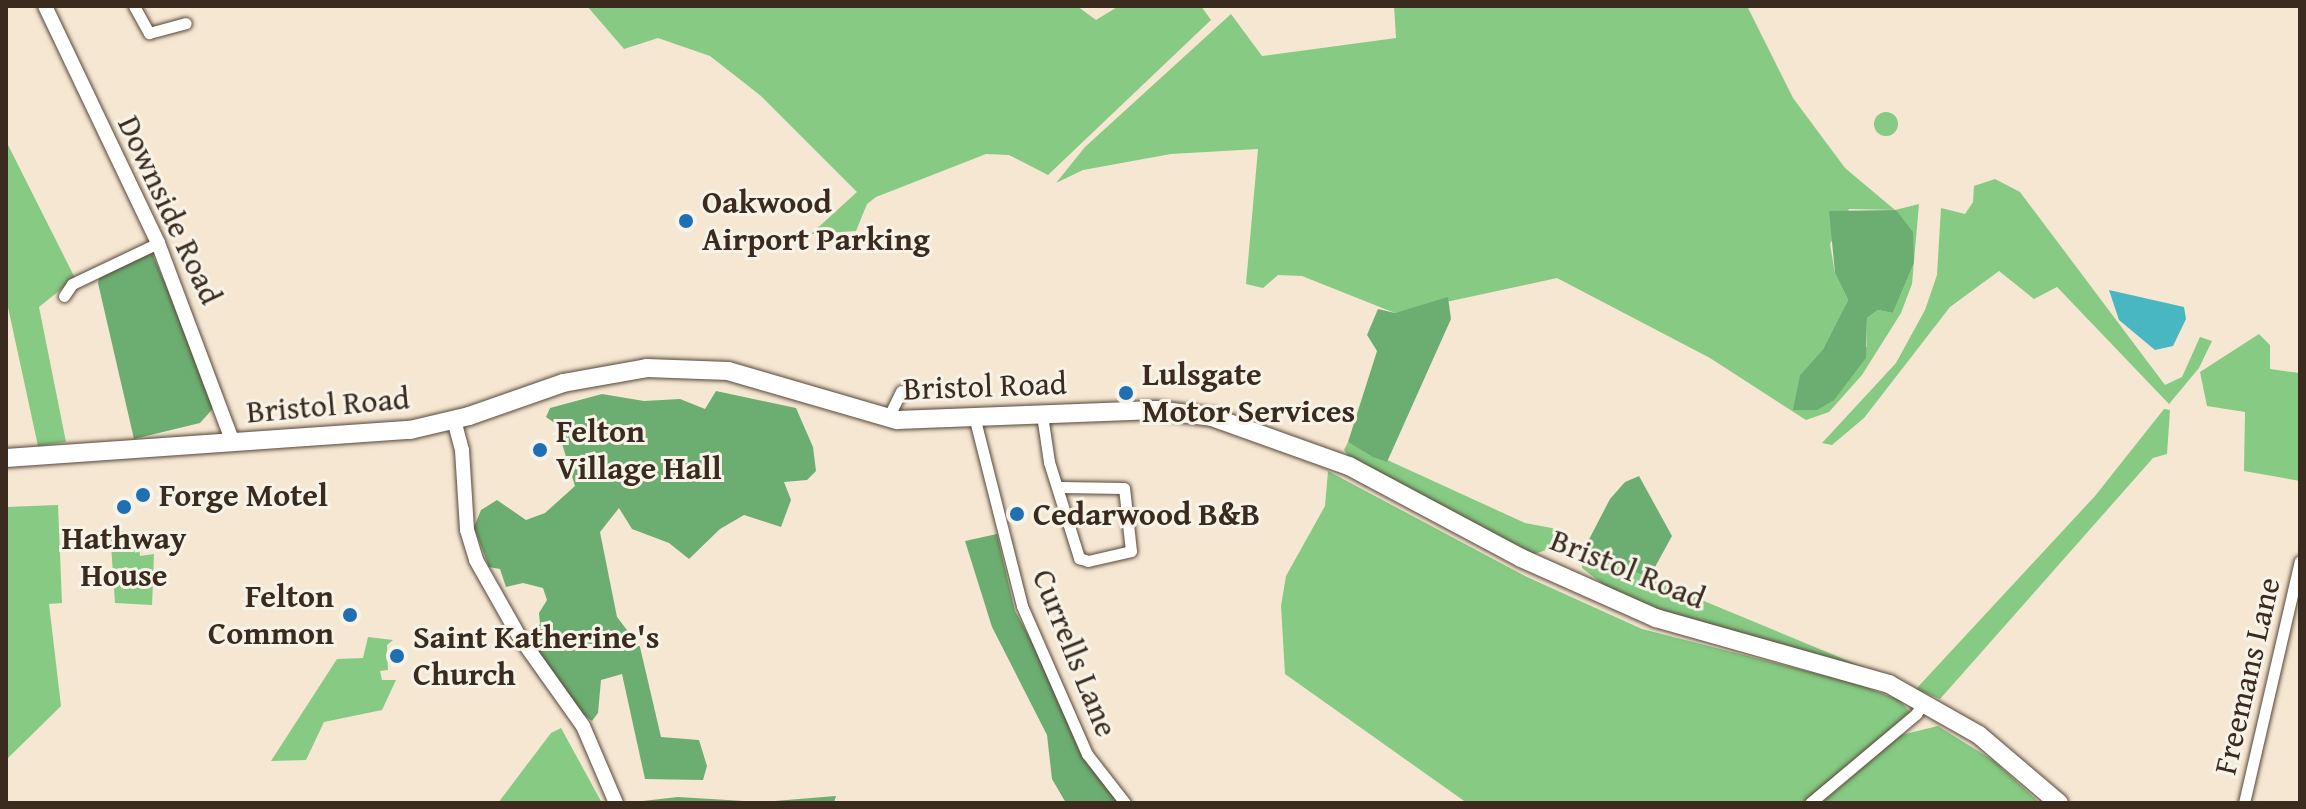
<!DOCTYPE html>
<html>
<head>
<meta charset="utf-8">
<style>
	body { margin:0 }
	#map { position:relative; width:2306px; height:809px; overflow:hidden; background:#f5e7d2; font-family:"Gentium Book Plus",serif }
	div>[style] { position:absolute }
	.green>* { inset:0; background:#86ca83 }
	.round { border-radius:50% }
	.forest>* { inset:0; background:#6cae71 }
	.water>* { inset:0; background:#48b7c1 }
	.roads { filter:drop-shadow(0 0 2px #574639) drop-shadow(0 0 2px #574639) }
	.minor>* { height:11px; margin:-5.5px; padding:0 5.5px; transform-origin:5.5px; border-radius:5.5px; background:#fff }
	.tertiary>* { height:14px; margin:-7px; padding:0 7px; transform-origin:7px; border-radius:7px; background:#fff }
	.trunk>* { height:18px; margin:-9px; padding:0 9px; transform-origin:9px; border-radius:9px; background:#fff }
	.dots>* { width:22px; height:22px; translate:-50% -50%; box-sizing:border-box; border:4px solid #f7f3e8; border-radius:50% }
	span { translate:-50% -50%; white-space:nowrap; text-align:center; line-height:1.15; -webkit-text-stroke:6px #f7f3e8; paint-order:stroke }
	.poi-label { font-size:32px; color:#3b2a1e; font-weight:700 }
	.left { translate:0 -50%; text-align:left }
	.right { translate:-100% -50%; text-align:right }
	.street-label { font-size:32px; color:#3b2a1e }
	.frame { position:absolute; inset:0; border:8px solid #3b2a1e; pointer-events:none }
</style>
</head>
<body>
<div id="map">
	<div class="green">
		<div style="clip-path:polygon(587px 6px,1077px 6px,1096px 20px,1119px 6px,1201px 6px,1211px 20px,1048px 175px,1009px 155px,986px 154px,876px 197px,867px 204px,856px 231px,811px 234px,857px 192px,761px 96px,710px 56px,658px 38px,624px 49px)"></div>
		<div style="clip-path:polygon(evenodd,1394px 6px,1747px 6px,1793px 98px,1845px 168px,1895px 210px,1919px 204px,1912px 284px,1901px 313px,1862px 375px,1829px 412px,1806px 420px,1710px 358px,1557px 278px,1395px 313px,1302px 276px,1278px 275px,1263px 288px,1246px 284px,1258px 149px,1171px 154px,1083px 170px,1056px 183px,1085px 147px,1231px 14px,1262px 56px,1396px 38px,1394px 6px,1849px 209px,1896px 210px,1914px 263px,1893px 313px,1878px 310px,1867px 318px,1867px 347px,1800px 375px,1823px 349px,1848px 300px,1835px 273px,1830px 244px,1849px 209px)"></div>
		<div class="round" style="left:1874px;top:112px;width:24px;height:24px"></div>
		<div style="clip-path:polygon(6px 141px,75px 278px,39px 307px,66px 442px,38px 446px,6px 298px)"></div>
		<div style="clip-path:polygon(1995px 179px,2020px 192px,2165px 385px,2182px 377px,2200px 337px,2212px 341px,2199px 368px,2169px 404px,2057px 287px,2034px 299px,1999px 271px,1950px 307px,1864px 418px,1832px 445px,1822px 443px,1896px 363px,1925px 310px,1937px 275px,1941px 208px,1965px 214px,1973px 202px,1974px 186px)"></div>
		<div style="clip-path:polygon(2259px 334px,2270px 345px,2270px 369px,2300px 373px,2300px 481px,2244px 471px,2245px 412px,2207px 406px,2200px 372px)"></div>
		<div style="clip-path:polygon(2164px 409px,2170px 410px,2167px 454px,2153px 458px,1940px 699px,1916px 689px,2095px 496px)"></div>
		<div style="clip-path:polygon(1348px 442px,1525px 523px,1557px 529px,1560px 536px,1553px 548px,1534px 554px,1350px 458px,1344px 450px)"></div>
		<div style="clip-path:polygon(1328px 471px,1527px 577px,1642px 629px,1858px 684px,1899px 700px,1910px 712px,1804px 803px,1467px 803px,1285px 674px,1281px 606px,1286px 576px,1325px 506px)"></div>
		<div style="clip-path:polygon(58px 505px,62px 603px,49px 604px,61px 706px,6px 760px,6px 507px)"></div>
		<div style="clip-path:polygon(110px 530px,138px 532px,140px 556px,154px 554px,152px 605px,115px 603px)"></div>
		<div style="clip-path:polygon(1583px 551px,1863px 667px,1666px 612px,1609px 589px,1582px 568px)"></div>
		<div style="clip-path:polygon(368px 637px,393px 640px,387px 645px,388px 670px,380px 671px,382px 680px,396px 680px,382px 710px,324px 722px,306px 760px,271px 761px,337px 659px,363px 658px)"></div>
		<div style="clip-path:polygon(1938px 726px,1994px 761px,2040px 803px,1821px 803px,1901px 735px)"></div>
		<div style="clip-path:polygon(561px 728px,602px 803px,498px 803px,551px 733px)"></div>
	</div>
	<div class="forest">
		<div style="clip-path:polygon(1896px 210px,1913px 232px,1914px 263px,1893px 313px,1878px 310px,1867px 318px,1866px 358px,1834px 400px,1817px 410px,1793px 410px,1800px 375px,1823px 349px,1848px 300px,1835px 273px,1829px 211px)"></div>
		<div style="clip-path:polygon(152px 253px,217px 404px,200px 423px,134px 439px,98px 283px,100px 274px)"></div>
		<div style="clip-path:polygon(1448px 297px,1451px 319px,1387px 462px,1373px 457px,1348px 442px,1377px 351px,1367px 335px,1378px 309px,1395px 313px)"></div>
		<div style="clip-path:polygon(716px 391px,796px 408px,813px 447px,816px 471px,807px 480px,784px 482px,791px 500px,781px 527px,744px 515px,720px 529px,689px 559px,669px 543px,632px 529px,619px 508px,600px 532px,617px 617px,640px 647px,661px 737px,699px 740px,707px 766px,703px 780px,645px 779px,622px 674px,601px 680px,598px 713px,592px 721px,583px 714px,526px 638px,540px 624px,539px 613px,547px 600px,543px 588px,523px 583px,506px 587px,500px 569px,489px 567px,474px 527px,481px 510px,497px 500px,526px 520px,545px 513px,575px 486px,556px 424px,546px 417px,550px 408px,602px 394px,644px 401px,680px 399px,705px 409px)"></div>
		<div style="clip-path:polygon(1639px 476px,1672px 536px,1649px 578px,1583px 551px,1610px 499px,1625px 482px)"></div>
		<div style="clip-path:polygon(997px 534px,1015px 611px,1120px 803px,1066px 803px,1052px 779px,1047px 735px,992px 627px,965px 541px)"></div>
		<div style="clip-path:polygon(836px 796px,834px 803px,625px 803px,678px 797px,761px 802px)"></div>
	</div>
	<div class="water">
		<div style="clip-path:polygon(2109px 290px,2184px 307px,2186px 319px,2173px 346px,2155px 350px,2119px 320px)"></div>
	</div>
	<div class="roads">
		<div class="minor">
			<div style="left:134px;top:6px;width:31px;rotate:61deg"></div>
			<div style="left:149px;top:33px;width:38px;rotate:-15deg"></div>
			<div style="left:64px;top:296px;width:14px;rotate:-56deg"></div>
			<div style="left:72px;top:284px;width:95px;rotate:-25.5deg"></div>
			<div style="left:1042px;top:415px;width:48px;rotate:81.5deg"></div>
			<div style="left:1049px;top:462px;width:101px;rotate:72.6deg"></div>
			<div style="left:1079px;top:558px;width:9px;rotate:18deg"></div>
			<div style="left:1088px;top:561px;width:44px;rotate:-13.1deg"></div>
			<div style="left:1131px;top:551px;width:63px;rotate:-96.3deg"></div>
			<div style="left:1124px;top:488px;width:64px;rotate:-179.1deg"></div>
			<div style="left:888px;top:418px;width:30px;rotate:-64deg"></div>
			<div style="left:975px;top:420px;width:192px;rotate:75.8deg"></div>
			<div style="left:1022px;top:606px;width:162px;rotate:66.3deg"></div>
			<div style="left:1087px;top:754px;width:62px;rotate:52.2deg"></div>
			<div style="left:1810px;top:803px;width:138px;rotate:-40deg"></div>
			<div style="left:1916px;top:714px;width:15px;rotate:-58deg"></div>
			<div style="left:2244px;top:803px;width:248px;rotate:-77deg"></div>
		</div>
		<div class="tertiary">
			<div style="left:45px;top:6px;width:263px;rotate:64.5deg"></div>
			<div style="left:158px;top:243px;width:214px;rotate:69.4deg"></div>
			<div style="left:454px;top:420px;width:31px;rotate:75deg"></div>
			<div style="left:462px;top:450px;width:80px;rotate:86.4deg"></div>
			<div style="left:467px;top:530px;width:31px;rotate:73deg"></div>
			<div style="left:476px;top:560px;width:87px;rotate:60.5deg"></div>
			<div style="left:519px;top:636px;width:110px;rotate:54.6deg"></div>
			<div style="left:583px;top:726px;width:84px;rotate:66.8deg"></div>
		</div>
		<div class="trunk">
			<div style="left:6px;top:458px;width:405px;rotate:-4deg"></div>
			<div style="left:410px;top:430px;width:61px;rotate:-13.3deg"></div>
			<div style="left:469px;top:416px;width:100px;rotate:-19.3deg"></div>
			<div style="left:563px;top:383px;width:85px;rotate:-10.1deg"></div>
			<div style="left:647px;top:368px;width:81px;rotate:2.1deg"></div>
			<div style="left:728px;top:371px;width:176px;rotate:16.2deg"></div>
			<div style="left:897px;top:420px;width:259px;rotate:-2.2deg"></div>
			<div style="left:1156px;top:410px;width:56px;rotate:7.1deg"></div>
			<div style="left:1212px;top:417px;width:145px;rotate:19.7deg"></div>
			<div style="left:1349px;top:466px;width:195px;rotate:28.1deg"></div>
			<div style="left:1521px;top:558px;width:148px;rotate:24deg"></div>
			<div style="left:1656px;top:618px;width:242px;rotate:15.8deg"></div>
			<div style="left:1889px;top:684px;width:103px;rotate:29.5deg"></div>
			<div style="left:1979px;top:735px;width:105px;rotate:40.4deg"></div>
		</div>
	</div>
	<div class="dots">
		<div style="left:686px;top:221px;background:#1f6fb2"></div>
		<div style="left:1126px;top:393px;background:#1f6fb2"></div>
		<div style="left:540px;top:450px;background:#1f6fb2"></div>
		<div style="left:143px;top:495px;background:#1f6fb2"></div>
		<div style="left:124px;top:507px;background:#1f6fb2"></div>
		<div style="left:1017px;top:514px;background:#1f6fb2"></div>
		<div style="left:350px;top:615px;background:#1f6fb2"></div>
		<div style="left:397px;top:656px;background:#1f6fb2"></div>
	</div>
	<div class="poi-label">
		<span class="left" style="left:702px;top:221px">Oakwood<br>Airport Parking</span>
		<span class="left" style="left:1142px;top:393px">Lulsgate<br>Motor Services</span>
		<span class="left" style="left:556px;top:450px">Felton<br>Village Hall</span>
		<span class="left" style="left:159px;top:495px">Forge Motel</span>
		<span class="left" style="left:1033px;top:514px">Cedarwood B&amp;B</span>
		<span style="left:124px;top:557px">Hathway<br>House</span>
		<span class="right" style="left:334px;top:615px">Felton<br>Common</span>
		<span class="left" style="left:413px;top:656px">Saint Katherine's<br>Church</span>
	</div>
	<div class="street-label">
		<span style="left:170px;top:210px;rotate:65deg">Downside Road</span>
		<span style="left:985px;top:386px;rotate:-2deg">Bristol Road</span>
		<span style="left:328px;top:405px;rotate:-5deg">Bristol Road</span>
		<span style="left:1628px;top:569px;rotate:22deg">Bristol Road</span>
		<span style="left:1075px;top:653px;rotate:68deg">Currells Lane</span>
		<span style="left:2247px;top:676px;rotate:-77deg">Freemans Lane</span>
	</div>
	<div class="frame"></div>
</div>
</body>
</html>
